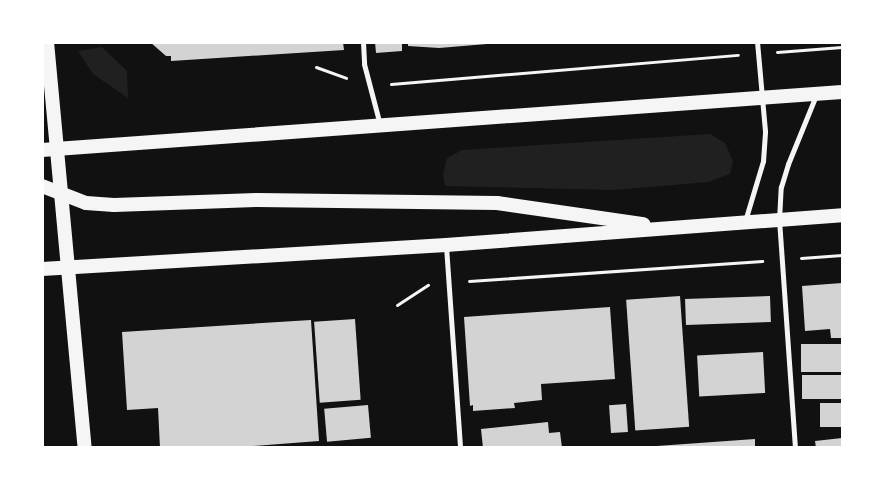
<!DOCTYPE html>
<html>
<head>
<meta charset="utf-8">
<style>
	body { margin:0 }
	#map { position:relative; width:885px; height:490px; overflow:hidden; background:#111; font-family:Spectral,serif }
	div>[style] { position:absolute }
	.green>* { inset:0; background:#202020 }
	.building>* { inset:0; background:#d3d3d3; transform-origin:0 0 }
	.path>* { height:3px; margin:-1.5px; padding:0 1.5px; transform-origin:1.5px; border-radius:1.5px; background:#f5f5f5 }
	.minor>* { height:5px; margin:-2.5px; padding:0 2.5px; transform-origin:2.5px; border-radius:2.5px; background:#f5f5f5 }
	.trunk>* { height:14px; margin:-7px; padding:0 7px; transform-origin:7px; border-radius:7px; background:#f5f5f5 }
	span { translate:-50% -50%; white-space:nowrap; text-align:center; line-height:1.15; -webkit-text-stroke:5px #fff; paint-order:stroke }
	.frame { position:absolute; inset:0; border:44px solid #fff; pointer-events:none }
</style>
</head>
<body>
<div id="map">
	<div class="green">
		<div style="clip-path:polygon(102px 47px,127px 71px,128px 98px,93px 74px,78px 51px)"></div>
		<div style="clip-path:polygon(710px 134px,725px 143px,733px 161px,730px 174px,708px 182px,615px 190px,445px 186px,443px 175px,447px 158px,462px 150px)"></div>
	</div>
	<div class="building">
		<div style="clip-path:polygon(150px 42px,343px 42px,344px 50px,171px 61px,171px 56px,166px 56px)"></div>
		<div style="clip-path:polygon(375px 42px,402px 42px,402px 51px,376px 53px)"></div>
		<div style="clip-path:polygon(408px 42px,487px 42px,487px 44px,439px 48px,408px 46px)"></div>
		<div style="clip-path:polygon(842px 283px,842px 338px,831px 338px,830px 329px,805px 331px,802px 286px)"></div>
		<div style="left:680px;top:296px;width:131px;height:54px;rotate:86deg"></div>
		<div style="left:770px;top:296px;width:26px;height:85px;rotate:88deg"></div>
		<div style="clip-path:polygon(610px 307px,615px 379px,541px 384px,542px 400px,514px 403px,515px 408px,473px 411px,473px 405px,470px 406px,464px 317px)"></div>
		<div style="left:355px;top:319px;width:81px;height:41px;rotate:86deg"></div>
		<div style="clip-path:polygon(311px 320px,319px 441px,228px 448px,160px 448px,158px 408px,127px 410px,122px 332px)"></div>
		<div style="left:842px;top:344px;width:28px;height:41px;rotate:90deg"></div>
		<div style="left:763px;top:352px;width:41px;height:66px;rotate:87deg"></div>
		<div style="left:842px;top:375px;width:24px;height:40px;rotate:90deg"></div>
		<div style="left:842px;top:403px;width:24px;height:22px;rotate:90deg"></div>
		<div style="left:626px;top:404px;width:28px;height:17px;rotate:86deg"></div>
		<div style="left:368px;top:405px;width:33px;height:44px;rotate:85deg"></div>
		<div style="clip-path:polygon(548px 422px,549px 433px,560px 432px,562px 448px,483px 448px,481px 429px)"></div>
		<div style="clip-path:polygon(842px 438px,842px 448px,816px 448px,815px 441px)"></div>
		<div style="clip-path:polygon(755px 439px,755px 448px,657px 448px,657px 446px)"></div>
	</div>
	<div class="path">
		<div style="left:777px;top:52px;width:65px;rotate:-4.4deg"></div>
		<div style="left:316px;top:67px;width:32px;rotate:20deg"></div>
		<div style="left:391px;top:84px;width:348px;rotate:-4.8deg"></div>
		<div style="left:801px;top:258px;width:41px;rotate:-4.2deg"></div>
		<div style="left:469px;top:281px;width:294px;rotate:-3.9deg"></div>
		<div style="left:397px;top:305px;width:37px;rotate:-33deg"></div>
	</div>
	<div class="minor">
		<div style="left:363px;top:42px;width:22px;rotate:87deg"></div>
		<div style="left:364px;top:64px;width:63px;rotate:75.3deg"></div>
		<div style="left:745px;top:221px;width:63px;rotate:-73.3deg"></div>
		<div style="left:763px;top:161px;width:30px;rotate:-86deg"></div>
		<div style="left:765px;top:131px;width:89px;rotate:-95.1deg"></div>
		<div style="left:446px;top:246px;width:202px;rotate:86deg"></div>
		<div style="left:795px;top:448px;width:229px;rotate:-94deg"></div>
		<div style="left:779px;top:220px;width:33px;rotate:-87deg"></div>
		<div style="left:781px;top:187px;width:24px;rotate:-73deg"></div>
		<div style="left:788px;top:164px;width:74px;rotate:-67.9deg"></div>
	</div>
	<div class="trunk">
		<div style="left:47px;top:42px;width:408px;rotate:84.7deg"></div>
		<div style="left:42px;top:150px;width:802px;rotate:-4.15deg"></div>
		<div style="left:42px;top:186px;width:47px;rotate:21.1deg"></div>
		<div style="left:86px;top:203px;width:28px;rotate:4deg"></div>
		<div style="left:114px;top:205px;width:143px;rotate:-2deg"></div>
		<div style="left:257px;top:200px;width:240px;rotate:0.7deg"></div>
		<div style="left:497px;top:203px;width:148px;rotate:8.2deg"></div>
		<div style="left:42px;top:269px;width:405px;rotate:-3.4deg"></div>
		<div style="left:446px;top:245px;width:397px;rotate:-4.3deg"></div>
	</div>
	<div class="frame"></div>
</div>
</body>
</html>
